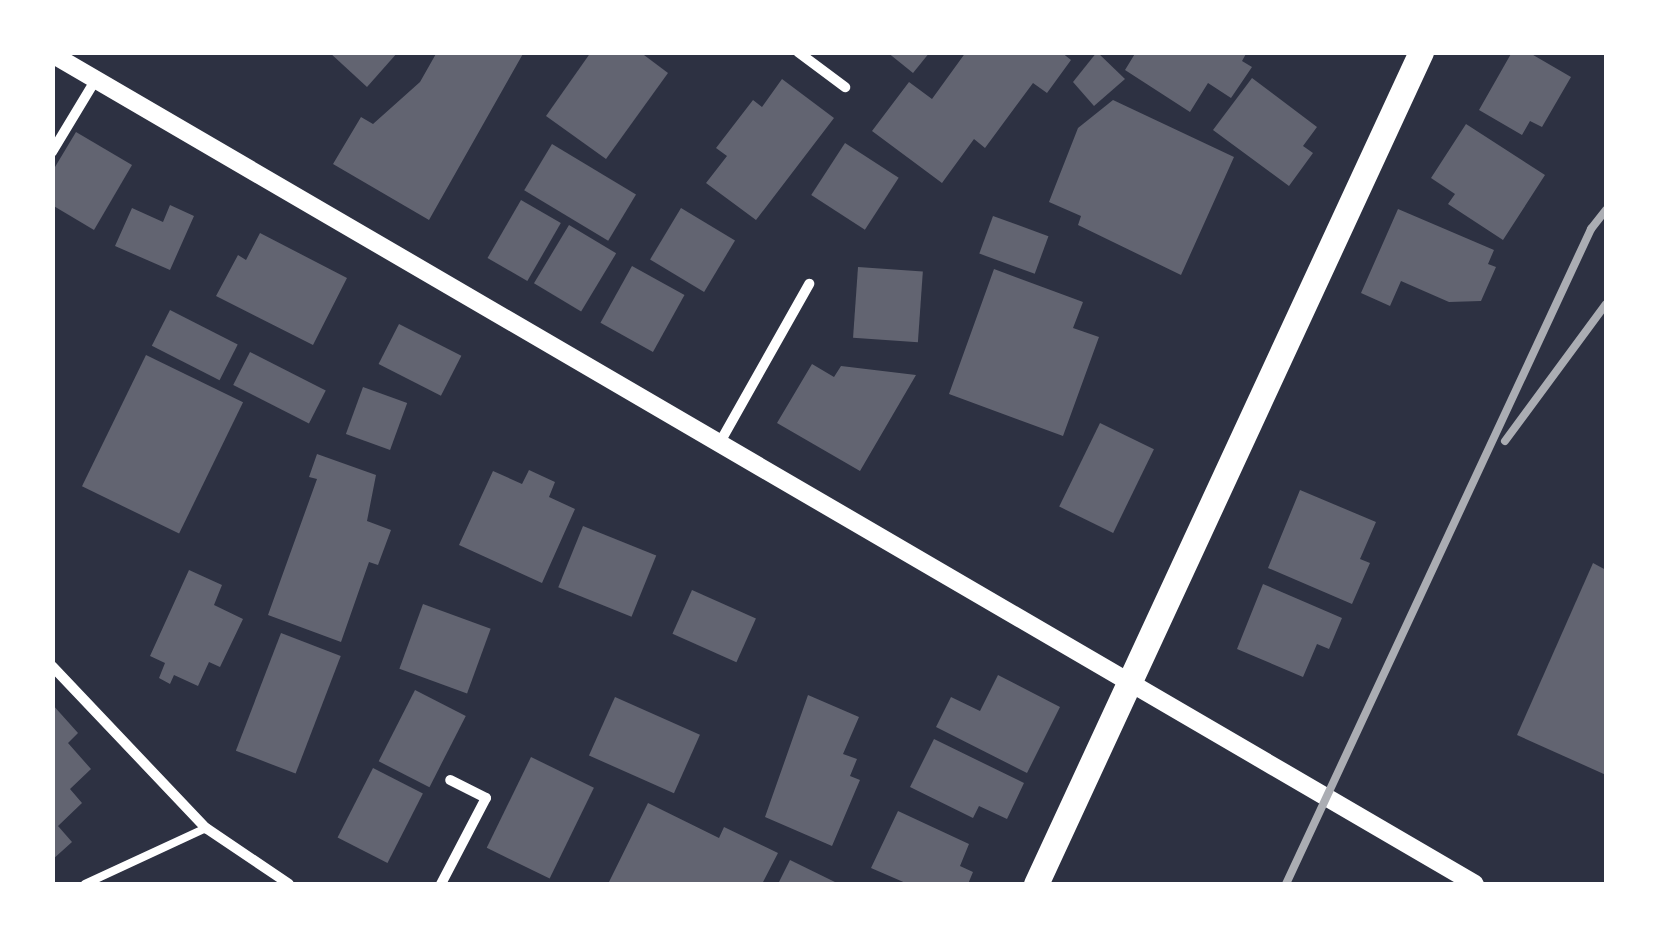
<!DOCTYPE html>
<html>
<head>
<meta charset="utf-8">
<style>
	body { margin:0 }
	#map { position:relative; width:1659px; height:937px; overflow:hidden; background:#2d3142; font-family:Mulish,sans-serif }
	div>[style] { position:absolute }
	.building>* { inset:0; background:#626471; transform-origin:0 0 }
	.service>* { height:8px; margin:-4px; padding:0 4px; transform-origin:4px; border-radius:4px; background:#fff }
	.minor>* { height:10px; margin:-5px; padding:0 5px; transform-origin:5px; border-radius:5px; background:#fff }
	.tertiary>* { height:18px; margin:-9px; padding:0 9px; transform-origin:9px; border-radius:9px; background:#fff }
	.primary>* { height:25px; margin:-12.5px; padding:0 12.5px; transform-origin:12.5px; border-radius:12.5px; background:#fff }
	.rail>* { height:8px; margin:-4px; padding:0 4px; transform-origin:4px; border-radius:4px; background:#abadb3 }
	span { translate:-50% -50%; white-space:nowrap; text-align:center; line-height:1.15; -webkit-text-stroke:9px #fff; paint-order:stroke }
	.frame { position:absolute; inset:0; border:55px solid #fff; pointer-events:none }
</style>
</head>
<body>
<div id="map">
	<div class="building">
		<div style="clip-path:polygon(329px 52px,398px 52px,367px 87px)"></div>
		<div style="clip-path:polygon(437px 52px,524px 52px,429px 220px,333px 164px,361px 117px,373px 124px,420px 82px)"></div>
		<div style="clip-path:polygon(591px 52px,640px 52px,668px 73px,606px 159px,546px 116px)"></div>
		<div style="clip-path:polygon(887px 52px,930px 52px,913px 73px)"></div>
		<div style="clip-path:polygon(966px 52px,1061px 52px,1071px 60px,1047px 93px,1033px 83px,985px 148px,974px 139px,942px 183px,872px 131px,909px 82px,932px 99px)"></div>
		<div style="clip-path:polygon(1097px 52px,1125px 79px,1094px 106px,1073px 82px)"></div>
		<div style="clip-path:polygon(1136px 52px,1247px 52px,1242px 61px,1252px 67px,1231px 98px,1208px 83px,1190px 112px,1125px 70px)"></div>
		<div style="clip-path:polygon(1512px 52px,1528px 52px,1571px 77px,1542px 127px,1530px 121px,1522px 135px,1479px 110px)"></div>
		<div style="clip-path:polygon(1252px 78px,1317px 127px,1303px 146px,1313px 153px,1289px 186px,1213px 130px)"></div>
		<div style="clip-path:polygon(782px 79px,834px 118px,756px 220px,706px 183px,727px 156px,716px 148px,753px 100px,762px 107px)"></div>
		<div style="clip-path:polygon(1113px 100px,1234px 157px,1181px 275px,1078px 225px,1081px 216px,1049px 202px,1078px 128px)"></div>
		<div style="clip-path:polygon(1466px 124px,1545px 175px,1503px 240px,1448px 204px,1455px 194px,1431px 178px)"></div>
		<div style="clip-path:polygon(76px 132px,132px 165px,94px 230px,52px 205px,52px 172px)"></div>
		<div style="left:845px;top:143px;width:64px;height:62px;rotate:33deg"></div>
		<div style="left:552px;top:144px;width:98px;height:54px;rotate:31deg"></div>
		<div style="left:521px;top:200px;width:46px;height:67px;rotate:30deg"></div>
		<div style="clip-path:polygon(170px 205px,194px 216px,170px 270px,115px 246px,132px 208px,163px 222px)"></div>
		<div style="left:681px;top:208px;width:63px;height:60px;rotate:31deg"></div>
		<div style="clip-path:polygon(1398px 209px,1494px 250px,1488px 264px,1496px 267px,1481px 301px,1449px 302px,1401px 281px,1390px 306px,1361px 293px)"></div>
		<div style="left:993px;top:216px;width:59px;height:40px;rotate:20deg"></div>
		<div style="left:569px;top:225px;width:55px;height:68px;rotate:31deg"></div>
		<div style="clip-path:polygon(260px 233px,347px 278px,313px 345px,216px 296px,238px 255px,246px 260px)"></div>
		<div style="left:632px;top:266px;width:60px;height:65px;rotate:29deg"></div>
		<div style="left:858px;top:267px;width:65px;height:71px;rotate:4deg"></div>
		<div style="clip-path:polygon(994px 269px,1083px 302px,1073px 328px,1099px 337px,1063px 436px,949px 394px)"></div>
		<div style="left:170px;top:310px;width:76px;height:40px;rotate:27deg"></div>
		<div style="left:399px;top:324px;width:70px;height:45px;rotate:27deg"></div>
		<div style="left:250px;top:352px;width:85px;height:37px;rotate:27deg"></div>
		<div style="left:146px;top:355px;width:108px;height:146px;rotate:26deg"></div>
		<div style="clip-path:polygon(812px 364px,834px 377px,841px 366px,916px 375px,860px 471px,777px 423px)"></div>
		<div style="left:363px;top:387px;width:47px;height:50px;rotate:20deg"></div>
		<div style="left:1100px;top:423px;width:60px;height:93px;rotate:26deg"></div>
		<div style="clip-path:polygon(317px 454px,376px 475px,367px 521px,391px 530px,378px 565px,369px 562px,341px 642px,268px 615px,317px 479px,309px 477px)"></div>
		<div style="clip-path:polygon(529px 470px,555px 482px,549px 497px,575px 509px,542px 583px,459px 545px,493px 471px,522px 484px)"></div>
		<div style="clip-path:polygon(1300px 490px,1376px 522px,1360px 559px,1370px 563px,1352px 604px,1268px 568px)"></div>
		<div style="left:583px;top:526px;width:79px;height:66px;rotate:22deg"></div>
		<div style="clip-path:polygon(1593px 563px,1606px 570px,1606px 775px,1517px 735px)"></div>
		<div style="clip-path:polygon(189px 570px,222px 585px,214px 605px,243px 619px,220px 667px,209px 662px,198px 686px,174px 675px,170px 684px,159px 678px,165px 663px,150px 656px)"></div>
		<div style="clip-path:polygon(1263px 584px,1342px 618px,1329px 649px,1317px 644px,1303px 677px,1237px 649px)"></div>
		<div style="left:692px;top:590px;width:70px;height:48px;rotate:24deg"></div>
		<div style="left:423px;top:604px;width:72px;height:69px;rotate:20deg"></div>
		<div style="left:281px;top:633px;width:64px;height:126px;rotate:21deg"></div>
		<div style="clip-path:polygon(998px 675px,1060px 707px,1027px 773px,936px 727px,951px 697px,980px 711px)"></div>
		<div style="left:415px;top:690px;width:57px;height:80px;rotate:27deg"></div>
		<div style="clip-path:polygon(808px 695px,859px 717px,843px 754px,857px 759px,850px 776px,860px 780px,832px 846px,765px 817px)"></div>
		<div style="left:615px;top:697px;width:93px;height:64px;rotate:24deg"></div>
		<div style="clip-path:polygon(52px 704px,78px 733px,68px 743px,91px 769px,70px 789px,82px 803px,58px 826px,72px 842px,52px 860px)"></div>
		<div style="clip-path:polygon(934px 739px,1024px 783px,1007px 819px,979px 806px,973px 818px,910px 787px)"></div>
		<div style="left:531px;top:757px;width:70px;height:101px;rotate:26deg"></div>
		<div style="left:373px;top:768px;width:56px;height:78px;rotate:27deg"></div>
		<div style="clip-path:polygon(648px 803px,719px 838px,724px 827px,778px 853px,762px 884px,608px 884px)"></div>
		<div style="clip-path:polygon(898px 811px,969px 844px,960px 866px,973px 872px,968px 884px,908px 884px,871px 868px)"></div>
		<div style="clip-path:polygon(790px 860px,839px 884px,778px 884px)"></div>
	</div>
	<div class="service">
		<div style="left:85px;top:884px;width:133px;rotate:-24.8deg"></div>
	</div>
	<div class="minor">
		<div style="left:798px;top:52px;width:59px;rotate:36.7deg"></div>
		<div style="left:52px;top:152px;width:85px;rotate:-58.9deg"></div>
		<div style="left:719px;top:444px;width:184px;rotate:-60.6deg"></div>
		<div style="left:52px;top:666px;width:224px;rotate:46.5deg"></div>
		<div style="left:206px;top:828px;width:100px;rotate:34deg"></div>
		<div style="left:441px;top:884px;width:97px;rotate:-62.4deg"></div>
		<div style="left:486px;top:798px;width:40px;rotate:-153.4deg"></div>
	</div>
	<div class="tertiary">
		<div style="left:52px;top:54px;width:1647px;rotate:30.25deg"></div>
	</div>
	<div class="primary">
		<div style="left:1036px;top:884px;width:917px;rotate:-65.17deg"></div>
	</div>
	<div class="rail">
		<div style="left:1505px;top:441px;width:170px;rotate:-53.6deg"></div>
		<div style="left:1286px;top:884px;width:723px;rotate:-65.03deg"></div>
		<div style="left:1591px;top:229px;width:24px;rotate:-52deg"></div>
	</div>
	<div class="frame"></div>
</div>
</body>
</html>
